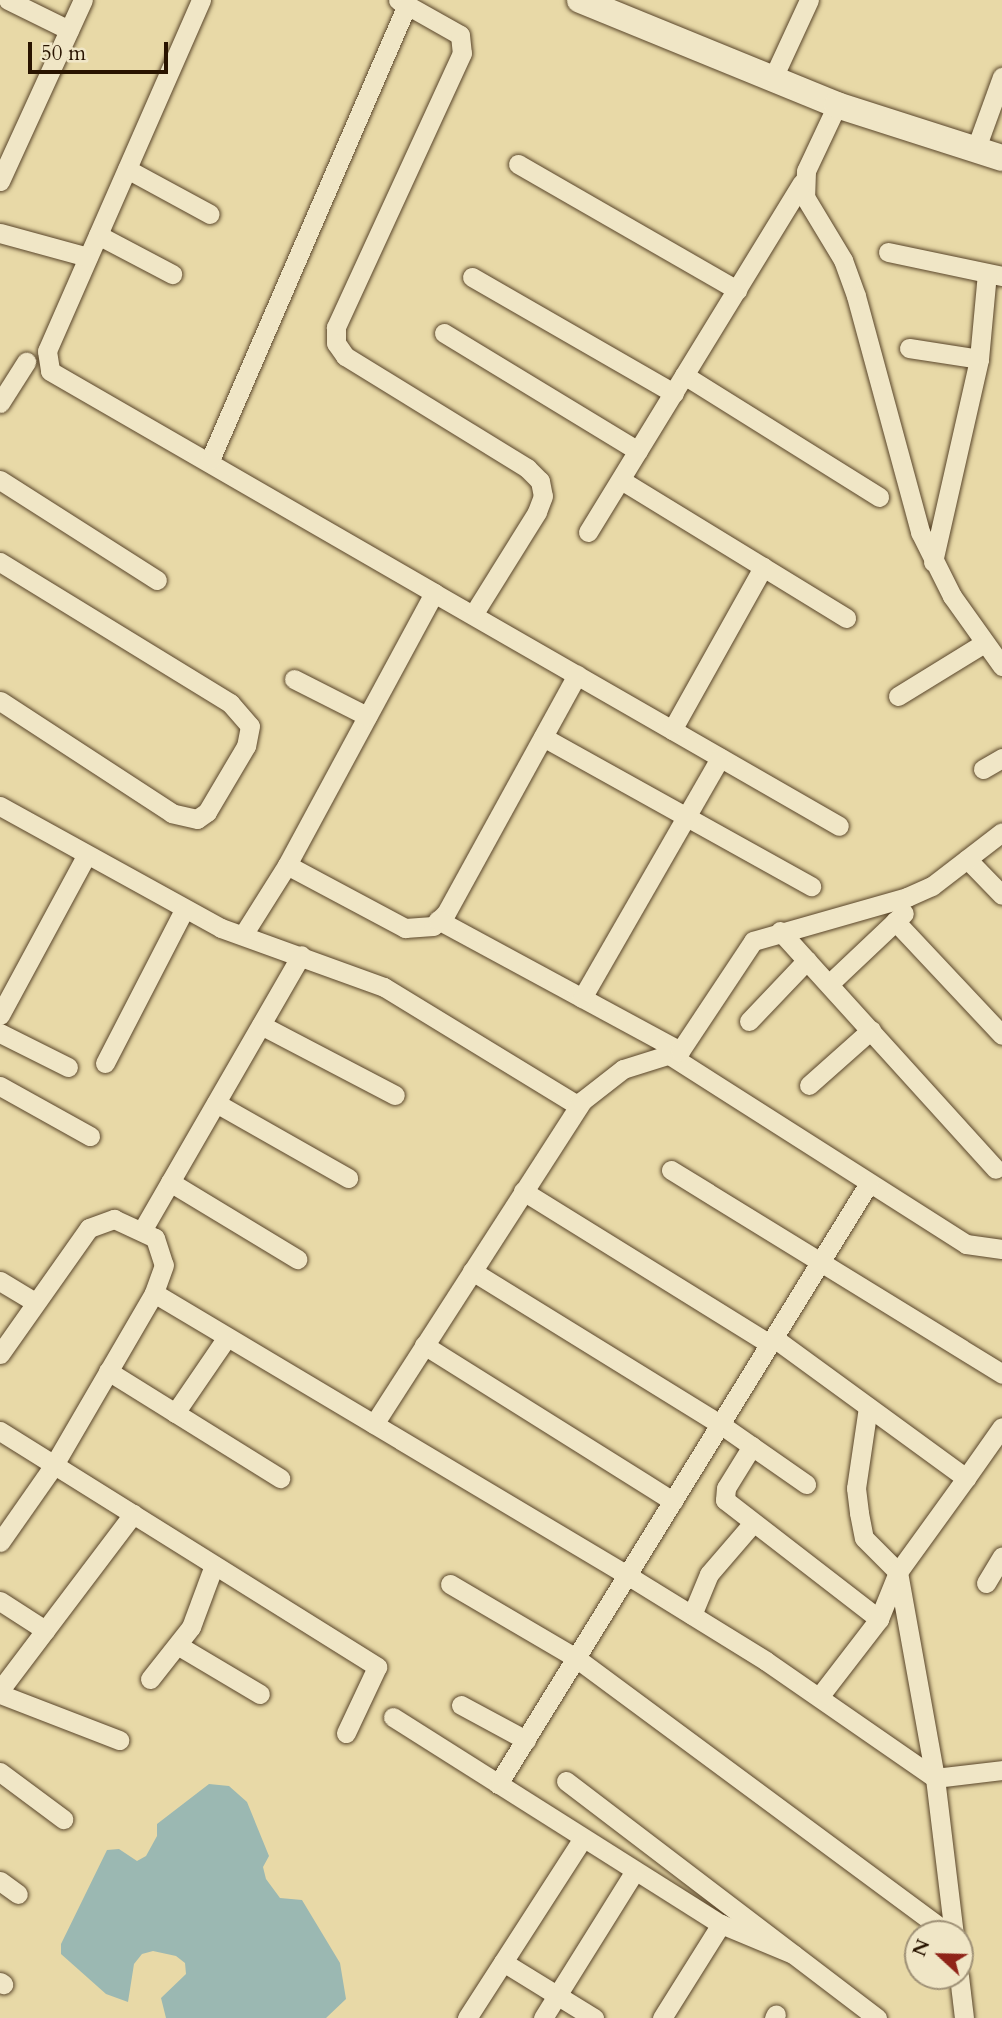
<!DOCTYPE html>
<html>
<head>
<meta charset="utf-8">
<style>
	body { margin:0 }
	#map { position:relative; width:1002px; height:2018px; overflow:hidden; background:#e8d9a7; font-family:Cardo,serif }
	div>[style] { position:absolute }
	.water>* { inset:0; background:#9bb8b2 }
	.roads { filter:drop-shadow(0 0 2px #59452a) drop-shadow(0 0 2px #59452a) }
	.street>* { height:19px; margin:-9.5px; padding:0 9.5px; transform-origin:9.5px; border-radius:9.5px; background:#f0e6c6 }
	.secondary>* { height:26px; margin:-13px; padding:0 13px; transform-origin:13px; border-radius:13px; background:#f0e6c6 }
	span { translate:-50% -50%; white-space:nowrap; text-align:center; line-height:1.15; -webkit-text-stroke:6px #f0e6c6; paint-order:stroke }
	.north { position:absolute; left:904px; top:1920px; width:70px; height:70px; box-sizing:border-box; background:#f0e6c6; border:2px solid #a09277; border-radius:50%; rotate:292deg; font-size:19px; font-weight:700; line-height:28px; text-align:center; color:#291400 }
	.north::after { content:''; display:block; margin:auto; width:24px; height:32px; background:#8f2418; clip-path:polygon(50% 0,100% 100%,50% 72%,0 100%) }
	.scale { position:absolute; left:28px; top:42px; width:140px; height:32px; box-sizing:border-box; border:4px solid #291400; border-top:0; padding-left:9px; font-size:21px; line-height:24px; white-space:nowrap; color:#291400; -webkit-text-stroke:5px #f0e6c6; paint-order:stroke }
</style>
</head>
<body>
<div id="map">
	<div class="water">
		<div style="clip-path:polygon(209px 1784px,229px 1786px,247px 1802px,269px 1856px,263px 1867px,266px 1879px,280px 1898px,302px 1900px,340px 1963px,346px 1999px,326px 2018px,166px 2018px,161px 1998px,186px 1974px,185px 1963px,176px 1956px,153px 1951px,142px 1954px,134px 1964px,128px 2002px,106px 1994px,61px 1954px,61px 1944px,107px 1850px,119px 1849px,137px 1861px,146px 1856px,157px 1836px,157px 1824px)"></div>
	</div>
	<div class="roads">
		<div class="street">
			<div style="left:8px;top:0;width:68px;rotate:26.2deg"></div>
			<div style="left:201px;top:0;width:383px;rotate:113.7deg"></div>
			<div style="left:47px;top:351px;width:20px;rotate:81deg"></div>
			<div style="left:50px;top:371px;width:444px;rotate:30deg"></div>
			<div style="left:434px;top:593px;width:309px;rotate:118.4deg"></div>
			<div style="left:287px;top:865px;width:83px;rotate:122.2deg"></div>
			<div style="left:398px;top:0;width:71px;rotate:29.4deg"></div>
			<div style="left:460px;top:35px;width:18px;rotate:84deg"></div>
			<div style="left:462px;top:53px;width:302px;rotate:114.7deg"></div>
			<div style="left:336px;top:327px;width:16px;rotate:90deg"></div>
			<div style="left:336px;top:343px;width:16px;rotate:55deg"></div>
			<div style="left:345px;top:356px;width:214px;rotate:31.6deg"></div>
			<div style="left:527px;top:468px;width:18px;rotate:45deg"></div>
			<div style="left:540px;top:481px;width:15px;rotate:79deg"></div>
			<div style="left:543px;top:496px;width:17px;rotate:111deg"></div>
			<div style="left:537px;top:512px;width:121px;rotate:121.9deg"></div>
			<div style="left:772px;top:80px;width:88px;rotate:-65.2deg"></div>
			<div style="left:837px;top:105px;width:73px;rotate:115.2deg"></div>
			<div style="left:806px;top:171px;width:26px;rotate:92deg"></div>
			<div style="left:805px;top:197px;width:74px;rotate:58.9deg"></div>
			<div style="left:843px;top:260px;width:38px;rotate:70deg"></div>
			<div style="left:856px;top:296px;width:245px;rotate:74.8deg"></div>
			<div style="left:920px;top:532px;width:72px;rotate:63.4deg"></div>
			<div style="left:952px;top:596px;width:86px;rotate:54.5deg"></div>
			<div style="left:975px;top:151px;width:79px;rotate:-70deg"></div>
			<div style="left:518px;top:164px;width:253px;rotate:29.9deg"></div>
			<div style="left:127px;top:169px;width:94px;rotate:28.5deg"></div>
			<div style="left:0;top:181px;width:199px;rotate:-65.4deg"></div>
			<div style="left:0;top:233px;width:91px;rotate:15.3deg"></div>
			<div style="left:98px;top:235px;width:84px;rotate:27.8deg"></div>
			<div style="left:888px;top:252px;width:116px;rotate:11.9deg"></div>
			<div style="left:472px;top:277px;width:233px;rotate:29.9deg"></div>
			<div style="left:444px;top:333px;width:227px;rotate:31.3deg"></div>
			<div style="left:909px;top:348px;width:71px;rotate:8.9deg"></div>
			<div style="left:684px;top:375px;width:230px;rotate:32deg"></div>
			<div style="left:0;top:403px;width:49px;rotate:-57.6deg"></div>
			<div style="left:210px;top:460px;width:497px;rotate:-66.6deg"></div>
			<div style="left:0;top:480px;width:186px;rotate:32.5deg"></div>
			<div style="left:621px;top:480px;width:264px;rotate:31.5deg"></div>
			<div style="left:588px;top:532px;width:409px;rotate:-58.5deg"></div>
			<div style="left:0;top:562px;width:270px;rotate:31.5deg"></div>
			<div style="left:230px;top:703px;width:30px;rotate:49deg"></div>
			<div style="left:250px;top:726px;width:20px;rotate:101deg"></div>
			<div style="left:246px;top:746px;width:77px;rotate:120.6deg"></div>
			<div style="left:207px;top:812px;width:12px;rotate:145deg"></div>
			<div style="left:197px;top:819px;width:26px;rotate:-167deg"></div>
			<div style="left:172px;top:813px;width:205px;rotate:-146.9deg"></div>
			<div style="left:933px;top:562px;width:208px;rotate:-77.2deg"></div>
			<div style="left:979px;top:359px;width:86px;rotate:-84.7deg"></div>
			<div style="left:434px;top:593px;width:467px;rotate:29.9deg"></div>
			<div style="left:294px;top:679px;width:82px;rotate:26.9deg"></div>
			<div style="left:898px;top:696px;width:101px;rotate:-31.6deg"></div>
			<div style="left:672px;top:730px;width:187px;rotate:-60.8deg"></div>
			<div style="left:543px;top:737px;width:307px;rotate:29.1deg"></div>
			<div style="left:983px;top:769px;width:22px;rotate:-30deg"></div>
			<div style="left:0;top:806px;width:252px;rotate:28.9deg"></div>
			<div style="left:221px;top:928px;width:173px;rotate:19.9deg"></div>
			<div style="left:384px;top:987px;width:228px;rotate:31.4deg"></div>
			<div style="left:967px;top:859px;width:50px;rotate:45.8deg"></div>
			<div style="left:287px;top:865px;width:134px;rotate:28.1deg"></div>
			<div style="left:405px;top:928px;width:28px;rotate:-4deg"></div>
			<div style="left:433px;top:926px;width:18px;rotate:-45deg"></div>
			<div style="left:446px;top:913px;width:272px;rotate:-61.2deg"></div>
			<div style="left:438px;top:920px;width:275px;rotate:28.4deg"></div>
			<div style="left:895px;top:921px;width:156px;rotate:46.8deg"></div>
			<div style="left:780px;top:931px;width:321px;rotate:47.8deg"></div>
			<div style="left:829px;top:984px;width:103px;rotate:-43.4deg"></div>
			<div style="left:582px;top:998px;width:277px;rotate:-60.1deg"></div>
			<div style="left:0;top:1015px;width:181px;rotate:-61.6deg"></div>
			<div style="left:749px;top:1021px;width:84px;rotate:-46.4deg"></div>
			<div style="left:261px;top:1025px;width:151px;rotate:27.6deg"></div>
			<div style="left:0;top:1033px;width:76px;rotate:26.6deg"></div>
			<div style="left:671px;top:1056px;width:350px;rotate:32.5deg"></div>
			<div style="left:966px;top:1244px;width:36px;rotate:8deg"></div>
			<div style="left:105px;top:1063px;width:172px;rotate:-62.7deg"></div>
			<div style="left:809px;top:1085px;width:83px;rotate:-41.6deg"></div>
			<div style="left:0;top:1086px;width:103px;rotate:29.1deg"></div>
			<div style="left:216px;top:1103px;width:152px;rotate:29.6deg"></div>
			<div style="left:671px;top:1170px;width:389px;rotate:31.6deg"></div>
			<div style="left:170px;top:1182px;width:149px;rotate:31.2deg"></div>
			<div style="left:523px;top:1191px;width:291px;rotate:31.8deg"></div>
			<div style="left:143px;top:1229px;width:316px;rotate:-60deg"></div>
			<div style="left:472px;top:1271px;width:291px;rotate:31.7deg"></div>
			<div style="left:720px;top:1424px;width:105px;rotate:34.9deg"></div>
			<div style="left:0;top:1281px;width:39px;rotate:31deg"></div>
			<div style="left:154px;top:1293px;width:551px;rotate:30.8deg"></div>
			<div style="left:627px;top:1575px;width:163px;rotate:31.7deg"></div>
			<div style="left:766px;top:1661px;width:206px;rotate:34.7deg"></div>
			<div style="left:935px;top:1778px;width:67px;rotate:-6.8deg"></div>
			<div style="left:774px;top:1338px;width:238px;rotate:36.1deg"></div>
			<div style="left:966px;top:1478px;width:62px;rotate:-54.8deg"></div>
			<div style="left:424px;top:1345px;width:294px;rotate:32.1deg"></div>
			<div style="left:0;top:1354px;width:154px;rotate:-54.8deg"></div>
			<div style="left:89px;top:1228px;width:27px;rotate:-20deg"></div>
			<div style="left:114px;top:1219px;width:45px;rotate:24.9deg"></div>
			<div style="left:155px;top:1238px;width:28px;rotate:72deg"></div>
			<div style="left:164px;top:1265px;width:30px;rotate:110deg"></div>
			<div style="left:154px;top:1293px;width:199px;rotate:120.2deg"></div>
			<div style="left:54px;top:1465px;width:94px;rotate:125deg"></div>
			<div style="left:108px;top:1371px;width:203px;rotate:31.9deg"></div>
			<div style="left:868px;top:1407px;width:82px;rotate:98.4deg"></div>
			<div style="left:856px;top:1488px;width:25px;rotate:83deg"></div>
			<div style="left:859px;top:1513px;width:25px;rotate:79deg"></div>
			<div style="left:864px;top:1538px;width:48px;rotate:45deg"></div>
			<div style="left:898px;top:1572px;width:209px;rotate:79.8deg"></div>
			<div style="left:935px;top:1778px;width:157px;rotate:83.1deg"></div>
			<div style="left:175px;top:1413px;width:92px;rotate:-55.6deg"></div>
			<div style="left:374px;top:1424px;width:384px;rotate:-57.2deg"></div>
			<div style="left:582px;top:1101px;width:52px;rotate:-38deg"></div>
			<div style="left:623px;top:1069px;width:60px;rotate:-17.5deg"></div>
			<div style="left:680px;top:1051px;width:132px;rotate:-56.4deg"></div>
			<div style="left:753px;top:941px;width:160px;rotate:-15.9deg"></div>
			<div style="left:907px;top:897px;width:27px;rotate:-24deg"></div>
			<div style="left:932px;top:886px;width:88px;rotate:-37.6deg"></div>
			<div style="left:0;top:1431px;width:445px;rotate:32deg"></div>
			<div style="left:377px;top:1667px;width:73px;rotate:115.2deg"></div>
			<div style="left:752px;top:1446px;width:49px;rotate:121.8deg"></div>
			<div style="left:726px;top:1488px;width:12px;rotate:95deg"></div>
			<div style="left:725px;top:1500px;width:195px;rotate:37.7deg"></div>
			<div style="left:986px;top:1583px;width:31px;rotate:-59deg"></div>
			<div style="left:450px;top:1584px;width:146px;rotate:30.4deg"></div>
			<div style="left:576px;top:1658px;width:464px;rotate:36.5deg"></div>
			<div style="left:0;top:1601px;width:54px;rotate:32.8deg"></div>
			<div style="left:692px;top:1615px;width:44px;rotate:-67.5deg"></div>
			<div style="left:709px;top:1574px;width:66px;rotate:-49.3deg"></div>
			<div style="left:179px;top:1646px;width:94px;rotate:30.7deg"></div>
			<div style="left:150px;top:1679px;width:66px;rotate:-51.7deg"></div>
			<div style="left:191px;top:1627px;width:66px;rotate:-69.6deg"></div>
			<div style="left:0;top:1690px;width:221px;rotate:-52.9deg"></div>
			<div style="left:0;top:1694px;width:128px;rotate:21.1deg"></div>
			<div style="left:819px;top:1697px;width:98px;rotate:-52.4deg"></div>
			<div style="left:879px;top:1619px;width:51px;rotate:-68deg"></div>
			<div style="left:898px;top:1572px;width:116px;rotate:-54.1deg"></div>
			<div style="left:461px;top:1705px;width:74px;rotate:28.3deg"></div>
			<div style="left:393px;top:1717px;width:388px;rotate:32.3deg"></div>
			<div style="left:721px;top:1924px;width:78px;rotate:22.6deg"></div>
			<div style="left:0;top:1772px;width:79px;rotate:36.7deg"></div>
			<div style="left:566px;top:1781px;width:391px;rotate:37.3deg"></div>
			<div style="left:498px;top:1784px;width:706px;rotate:-58.31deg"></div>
			<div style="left:0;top:1881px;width:22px;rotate:36deg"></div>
			<div style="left:503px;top:1962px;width:107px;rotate:31.6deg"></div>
			<div style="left:959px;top:1976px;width:42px;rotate:83.2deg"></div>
			<div style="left:0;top:1982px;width:4px;rotate:34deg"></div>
			<div style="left:467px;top:2018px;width:214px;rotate:-57.2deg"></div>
			<div style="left:543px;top:2018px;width:173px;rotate:-58deg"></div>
			<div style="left:662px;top:2018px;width:111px;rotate:-57.9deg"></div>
			<div style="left:774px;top:2018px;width:4px;rotate:-63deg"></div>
		</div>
		<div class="secondary">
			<div style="left:580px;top:0;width:278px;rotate:22.2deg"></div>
			<div style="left:837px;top:105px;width:173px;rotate:17.8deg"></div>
		</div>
	</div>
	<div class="north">N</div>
	<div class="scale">50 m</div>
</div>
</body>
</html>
